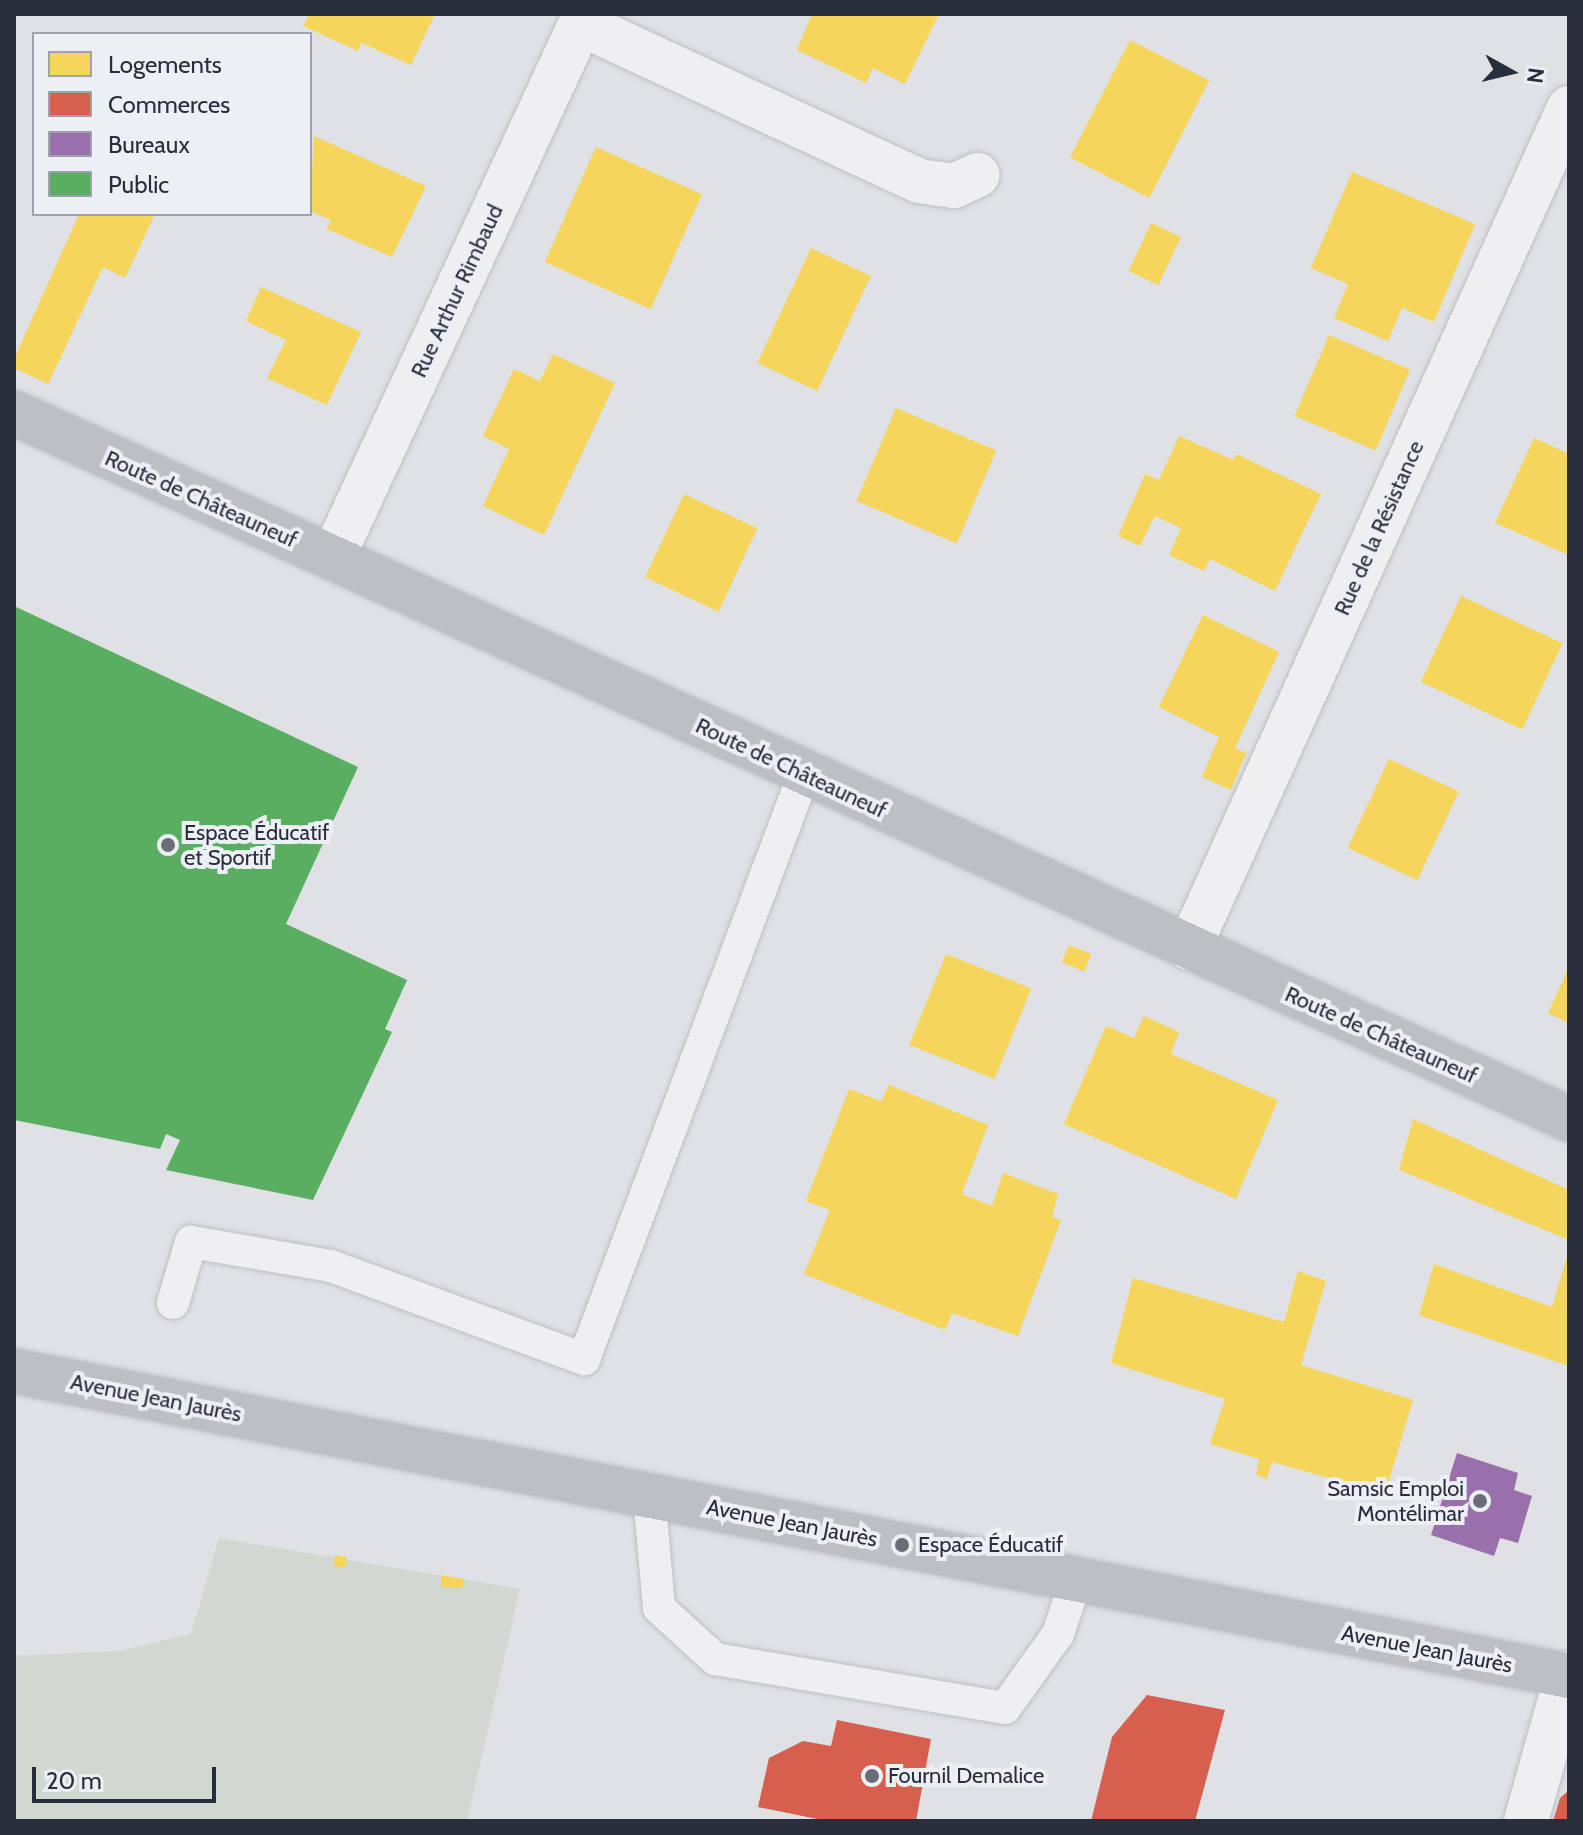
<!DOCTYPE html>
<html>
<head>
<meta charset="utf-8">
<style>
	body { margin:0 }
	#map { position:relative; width:1583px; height:1835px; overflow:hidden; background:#dfe1e4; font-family:Cabin,sans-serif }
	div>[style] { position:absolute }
	.green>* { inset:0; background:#d0d8d0 }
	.homes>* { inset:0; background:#f6d55c; transform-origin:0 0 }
	.shops>* { inset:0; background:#d6604d }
	.offices>* { inset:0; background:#9970ab }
	.public>* { inset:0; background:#5aae61 }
	.roads { filter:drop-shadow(0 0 2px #bdbfc2) drop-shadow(0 0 2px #bdbfc2) }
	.lane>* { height:32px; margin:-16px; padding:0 16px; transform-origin:16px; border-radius:16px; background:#efeff1 }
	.street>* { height:44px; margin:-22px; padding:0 22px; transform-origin:22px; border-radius:22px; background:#efeff1 }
	.secondary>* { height:44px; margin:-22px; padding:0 22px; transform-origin:22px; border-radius:22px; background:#bdbfc4 }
	.dots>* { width:22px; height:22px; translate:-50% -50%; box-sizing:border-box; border:4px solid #eceff4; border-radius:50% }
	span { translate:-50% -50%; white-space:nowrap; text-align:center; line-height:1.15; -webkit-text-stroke:8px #eceff4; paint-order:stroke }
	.street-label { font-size:22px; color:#282e3c }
	.poi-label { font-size:22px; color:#282e3c }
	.left { translate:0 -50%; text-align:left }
	.right { translate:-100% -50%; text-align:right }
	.frame { position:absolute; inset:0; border:16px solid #282e3c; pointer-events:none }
	.legend { position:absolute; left:32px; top:32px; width:280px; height:184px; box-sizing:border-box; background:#eceff4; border:2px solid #9ea2aa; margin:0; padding:10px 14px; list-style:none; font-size:24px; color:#282e3c }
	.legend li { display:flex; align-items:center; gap:16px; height:40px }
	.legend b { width:40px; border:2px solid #9ea2aa }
	.north { position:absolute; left:1471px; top:32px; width:80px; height:80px; -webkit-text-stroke:6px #eceff4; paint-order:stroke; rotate:98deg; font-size:22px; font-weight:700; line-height:32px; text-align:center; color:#282e3c }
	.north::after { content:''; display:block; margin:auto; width:28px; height:36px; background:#282e3c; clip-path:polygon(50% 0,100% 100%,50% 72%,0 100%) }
	.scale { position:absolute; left:32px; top:1767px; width:184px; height:36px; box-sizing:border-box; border:4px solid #282e3c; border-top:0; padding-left:10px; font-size:24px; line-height:28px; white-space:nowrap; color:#282e3c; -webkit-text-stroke:6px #eceff4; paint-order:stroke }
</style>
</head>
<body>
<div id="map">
	<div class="green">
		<div style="clip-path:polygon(219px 1538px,520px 1589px,467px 1821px,14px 1821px,14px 1656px,119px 1651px,191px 1634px)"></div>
	</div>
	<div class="homes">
		<div style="clip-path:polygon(309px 14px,435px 14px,411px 65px,361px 43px,358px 51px,303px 26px)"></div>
		<div style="clip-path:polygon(812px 14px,939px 14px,905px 84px,873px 68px,866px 83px,797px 50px)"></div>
		<div style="left:1130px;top:40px;width:89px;height:132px;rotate:27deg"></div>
		<div style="clip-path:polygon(314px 136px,426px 186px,392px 257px,327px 229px,331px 220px,310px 211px)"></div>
		<div style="left:596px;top:147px;width:116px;height:126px;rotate:24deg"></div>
		<div style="clip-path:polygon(1352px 172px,1475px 224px,1434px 322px,1402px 308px,1388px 341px,1334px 318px,1348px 284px,1311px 268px)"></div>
		<div style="clip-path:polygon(79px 214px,155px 214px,125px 278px,103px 267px,48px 384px,14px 368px,14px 359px)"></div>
		<div style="left:1151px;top:223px;width:33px;height:53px;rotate:25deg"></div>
		<div style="left:811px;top:248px;width:66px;height:127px;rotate:25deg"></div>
		<div style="clip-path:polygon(261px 287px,361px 332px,327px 405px,267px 378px,286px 340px,246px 321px)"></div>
		<div style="left:1329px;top:335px;width:88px;height:88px;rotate:23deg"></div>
		<div style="clip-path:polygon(553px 354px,615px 383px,544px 535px,483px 506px,509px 449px,483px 436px,514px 369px,540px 381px)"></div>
		<div style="left:896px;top:408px;width:109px;height:101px;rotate:23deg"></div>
		<div style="clip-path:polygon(1179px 436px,1233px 460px,1236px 454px,1321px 494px,1275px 591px,1210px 559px,1204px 571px,1169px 555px,1181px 528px,1155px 516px,1140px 546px,1118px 536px,1145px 474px,1159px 480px)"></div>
		<div style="clip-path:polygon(1534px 438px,1569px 454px,1569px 555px,1495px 523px)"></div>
		<div style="left:684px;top:494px;width:81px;height:92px;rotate:25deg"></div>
		<div style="left:1461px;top:596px;width:112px;height:95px;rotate:25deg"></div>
		<div style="clip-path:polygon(1203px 615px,1279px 652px,1235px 748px,1246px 753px,1231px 790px,1202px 777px,1219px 737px,1159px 707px)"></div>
		<div style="left:1389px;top:759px;width:77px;height:98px;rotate:25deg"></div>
		<div style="left:1069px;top:945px;width:24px;height:19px;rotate:22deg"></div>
		<div style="left:946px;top:954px;width:92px;height:98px;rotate:22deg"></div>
		<div style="clip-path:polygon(1569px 967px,1569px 1023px,1548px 1013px)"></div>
		<div style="clip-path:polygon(1144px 1016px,1179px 1032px,1171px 1054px,1278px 1100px,1236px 1199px,1064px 1124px,1106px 1026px,1134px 1038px)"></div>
		<div style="clip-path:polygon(889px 1085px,988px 1125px,962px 1194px,992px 1206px,1003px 1173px,1058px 1194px,1052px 1217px,1061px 1220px,1018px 1336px,952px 1313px,945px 1330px,804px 1274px,830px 1210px,806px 1201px,849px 1089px,881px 1101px)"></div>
		<div style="clip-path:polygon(1413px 1119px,1569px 1190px,1569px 1240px,1399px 1170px)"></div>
		<div style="clip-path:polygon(1569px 1250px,1569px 1366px,1419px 1315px,1434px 1264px,1552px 1307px)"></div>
		<div style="clip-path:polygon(1298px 1271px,1326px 1281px,1301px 1365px,1413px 1400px,1385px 1494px,1272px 1462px,1267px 1479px,1256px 1475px,1259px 1459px,1210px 1444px,1225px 1399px,1111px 1363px,1133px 1278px,1284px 1322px)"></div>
		<div style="left:335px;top:1555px;width:12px;height:11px;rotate:9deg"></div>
		<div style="clip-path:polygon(441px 1575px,464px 1579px,462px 1588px,441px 1587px)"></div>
	</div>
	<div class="shops">
		<div style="clip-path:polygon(1147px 1695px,1225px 1710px,1195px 1821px,1091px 1821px,1112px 1737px)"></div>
		<div style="clip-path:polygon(837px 1720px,931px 1739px,916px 1821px,827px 1821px,758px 1807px,769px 1758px,803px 1741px,831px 1746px)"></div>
		<div style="clip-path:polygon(1569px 1790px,1569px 1821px,1553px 1821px,1560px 1798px)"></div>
	</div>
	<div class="offices">
		<div style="clip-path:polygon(1457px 1453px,1518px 1473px,1514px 1490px,1532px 1496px,1518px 1543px,1500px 1538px,1494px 1556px,1431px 1535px)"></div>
	</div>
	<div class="public">
		<div style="clip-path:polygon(14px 606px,358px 767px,286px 924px,407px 980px,385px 1029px,392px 1032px,313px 1200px,166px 1170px,180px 1140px,166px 1134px,160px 1149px,14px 1120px)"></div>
	</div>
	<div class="roads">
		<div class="lane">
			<div style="left:173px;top:1303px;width:64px;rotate:-73.6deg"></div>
			<div style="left:191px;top:1242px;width:142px;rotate:9.7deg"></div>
			<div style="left:331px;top:1266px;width:270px;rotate:20.2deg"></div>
			<div style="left:584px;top:1359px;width:625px;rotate:-69.39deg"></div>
			<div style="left:649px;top:1495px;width:113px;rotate:84.9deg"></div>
			<div style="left:659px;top:1608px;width:76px;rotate:42.3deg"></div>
			<div style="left:715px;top:1659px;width:294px;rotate:9.6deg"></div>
			<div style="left:1005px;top:1708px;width:91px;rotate:-54.4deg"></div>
			<div style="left:1058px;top:1634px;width:57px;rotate:-71.6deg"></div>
		</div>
		<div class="street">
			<div style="left:581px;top:24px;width:373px;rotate:24.9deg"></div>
			<div style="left:919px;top:181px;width:35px;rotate:8deg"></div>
			<div style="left:954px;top:186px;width:26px;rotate:-25deg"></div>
			<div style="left:333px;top:557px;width:599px;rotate:-65.1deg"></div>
			<div style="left:1189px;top:948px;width:922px;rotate:-65.66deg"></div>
			<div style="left:1526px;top:1821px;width:152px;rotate:-74.3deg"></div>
		</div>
		<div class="secondary">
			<div style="left:14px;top:413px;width:1708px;rotate:24.42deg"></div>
			<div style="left:14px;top:1371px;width:1585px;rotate:11.1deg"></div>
		</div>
	</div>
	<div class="dots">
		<div style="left:168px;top:845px;background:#686d77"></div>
		<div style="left:1480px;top:1501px;background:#686d77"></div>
		<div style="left:902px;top:1545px;background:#686d77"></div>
		<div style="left:872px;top:1776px;background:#686d77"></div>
	</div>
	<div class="street-label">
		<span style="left:457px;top:291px;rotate:-65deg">Rue Arthur Rimbaud</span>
		<span style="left:201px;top:499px;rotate:24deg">Route de Châteauneuf</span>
		<span style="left:1379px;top:528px;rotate:-66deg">Rue de la Résistance</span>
		<span style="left:791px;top:768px;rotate:25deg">Route de Châteauneuf</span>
		<span style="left:1381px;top:1035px;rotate:24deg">Route de Châteauneuf</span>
		<span style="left:156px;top:1398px;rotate:11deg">Avenue Jean Jaurès</span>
		<span style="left:792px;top:1523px;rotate:11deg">Avenue Jean Jaurès</span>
		<span style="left:1427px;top:1649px;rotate:11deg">Avenue Jean Jaurès</span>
	</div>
	<div class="poi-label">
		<span class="left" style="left:184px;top:845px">Espace Éducatif<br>et Sportif</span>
		<span class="right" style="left:1464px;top:1501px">Samsic Emploi<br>Montélimar</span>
		<span class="left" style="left:918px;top:1545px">Espace Éducatif</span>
		<span class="left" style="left:888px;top:1776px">Fournil Demalice</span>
	</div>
	<div class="frame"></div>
	<ul class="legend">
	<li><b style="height:22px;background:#f6d55c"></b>Logements</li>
	<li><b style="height:22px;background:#d6604d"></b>Commerces</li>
	<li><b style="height:22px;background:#9970ab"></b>Bureaux</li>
	<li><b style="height:22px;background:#5aae61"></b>Public</li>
	</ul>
	<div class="north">N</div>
	<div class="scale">20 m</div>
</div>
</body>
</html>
